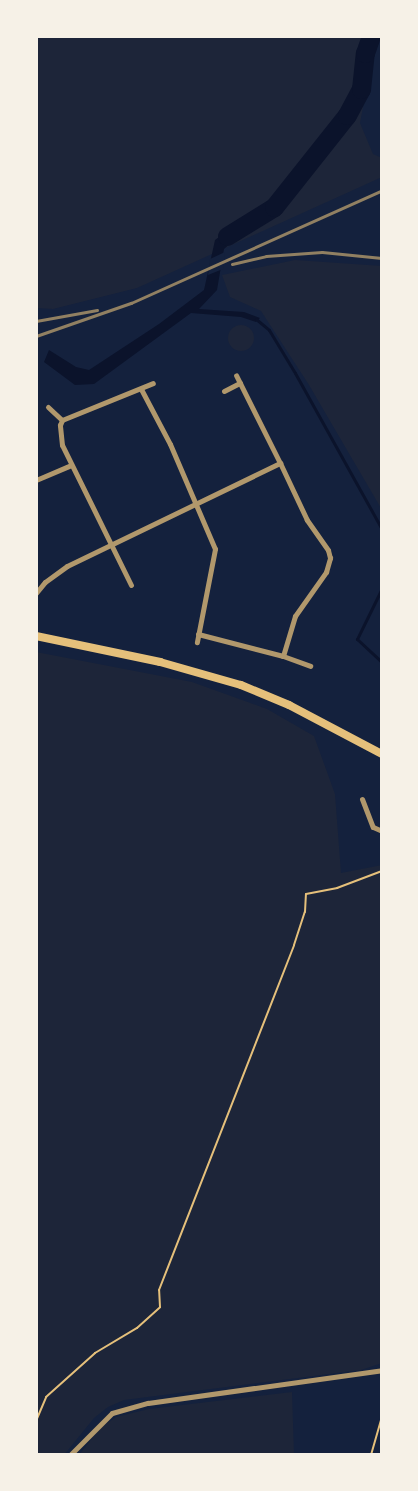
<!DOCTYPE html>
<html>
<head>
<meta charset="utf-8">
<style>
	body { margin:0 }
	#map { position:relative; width:418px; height:1491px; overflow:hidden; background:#14213d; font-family:"Archivo Narrow",sans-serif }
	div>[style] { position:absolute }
	.green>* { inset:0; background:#1d2539 }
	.round { border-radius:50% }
	.water>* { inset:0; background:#0b132b }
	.pier>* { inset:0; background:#14213d }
	.stream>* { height:3px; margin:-1.5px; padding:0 1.5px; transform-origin:1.5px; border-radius:1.5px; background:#0b132b }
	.river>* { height:19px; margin:-9.5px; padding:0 9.5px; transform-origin:9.5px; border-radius:9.5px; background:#0b132b }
	.path>* { height:2px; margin:-1px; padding:0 1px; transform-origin:1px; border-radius:1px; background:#e5c07b }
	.minor>* { height:5px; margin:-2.5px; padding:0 2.5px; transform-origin:2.5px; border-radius:2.5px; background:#b1986c }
	.trunk>* { height:8px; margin:-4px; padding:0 4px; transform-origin:4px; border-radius:4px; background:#e5c07b }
	.rail>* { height:3px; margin:-1.5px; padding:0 1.5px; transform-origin:1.5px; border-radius:1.5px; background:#918062 }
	span { translate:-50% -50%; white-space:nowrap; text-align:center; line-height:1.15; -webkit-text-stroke:4px #f6f1e7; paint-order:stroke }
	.frame { position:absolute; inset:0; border:38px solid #f6f1e7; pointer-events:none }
</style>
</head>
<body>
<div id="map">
	<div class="green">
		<div style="clip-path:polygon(36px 36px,382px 36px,374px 49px,360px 123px,373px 154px,382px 158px,382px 177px,137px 288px,53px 309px,36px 308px)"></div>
		<div style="clip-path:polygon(295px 260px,382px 266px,382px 510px,309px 385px,261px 311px,230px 297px,222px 275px)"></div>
		<div class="round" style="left:228px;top:325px;width:26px;height:26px"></div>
		<div style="clip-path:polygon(36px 652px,192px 682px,267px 709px,314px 736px,335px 794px,341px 873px,382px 865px,382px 1363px,361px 1370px,124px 1400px,108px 1407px,94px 1418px,64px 1455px,36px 1455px)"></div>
		<div style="clip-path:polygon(292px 1392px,294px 1454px,79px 1455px,100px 1428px,116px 1417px,149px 1409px)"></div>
	</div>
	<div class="water">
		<div style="clip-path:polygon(245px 218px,250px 227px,224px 249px,217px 290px,199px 309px,244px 312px,260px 318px,256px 322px,241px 317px,191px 313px,94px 384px,75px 385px,44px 362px,49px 350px,76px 367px,89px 370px,159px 324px,204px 290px,215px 240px)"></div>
	</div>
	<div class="pier">
		<div style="clip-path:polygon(225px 252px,223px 269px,208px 275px,210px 259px)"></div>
	</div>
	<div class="stream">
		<div style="left:256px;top:319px;width:17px;rotate:40deg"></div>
		<div style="left:269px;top:330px;width:50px;rotate:58.8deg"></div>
		<div style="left:295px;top:373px;width:179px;rotate:60.9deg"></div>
		<div style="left:382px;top:588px;width:57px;rotate:116.1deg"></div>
		<div style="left:357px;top:639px;width:34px;rotate:43deg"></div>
	</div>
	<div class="river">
		<div style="left:227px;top:236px;width:55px;rotate:-31.7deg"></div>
		<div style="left:274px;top:207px;width:117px;rotate:-51.6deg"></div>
		<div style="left:347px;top:115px;width:30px;rotate:-62deg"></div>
		<div style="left:361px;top:89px;width:36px;rotate:-84deg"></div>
		<div style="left:365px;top:53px;width:18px;rotate:-71deg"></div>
	</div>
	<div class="path">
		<div style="left:36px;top:1421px;width:26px;rotate:-67deg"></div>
		<div style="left:46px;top:1397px;width:66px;rotate:-41.9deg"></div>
		<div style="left:95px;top:1353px;width:49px;rotate:-30.8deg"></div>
		<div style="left:137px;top:1328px;width:31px;rotate:-42deg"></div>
		<div style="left:160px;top:1307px;width:17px;rotate:-93deg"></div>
		<div style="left:159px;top:1290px;width:370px;rotate:-68.6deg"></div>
		<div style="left:294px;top:945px;width:35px;rotate:-72deg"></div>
		<div style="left:305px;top:912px;width:18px;rotate:-87deg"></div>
		<div style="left:306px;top:894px;width:32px;rotate:-11deg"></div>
		<div style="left:337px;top:888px;width:48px;rotate:-20.7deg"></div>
		<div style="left:371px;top:1455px;width:40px;rotate:-74deg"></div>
	</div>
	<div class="minor">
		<div style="left:141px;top:389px;width:62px;rotate:62.2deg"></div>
		<div style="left:170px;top:444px;width:114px;rotate:66.8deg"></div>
		<div style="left:215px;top:549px;width:95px;rotate:101deg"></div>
		<div style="left:224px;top:391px;width:18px;rotate:-27deg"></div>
		<div style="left:48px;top:407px;width:19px;rotate:43deg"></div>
		<div style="left:36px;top:480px;width:38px;rotate:-23deg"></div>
		<div style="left:131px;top:585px;width:156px;rotate:-116.2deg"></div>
		<div style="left:62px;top:445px;width:20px;rotate:-96deg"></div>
		<div style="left:60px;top:425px;width:5px;rotate:-68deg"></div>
		<div style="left:62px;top:420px;width:98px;rotate:-22.1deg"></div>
		<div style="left:36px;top:593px;width:14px;rotate:-51deg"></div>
		<div style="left:45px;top:582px;width:27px;rotate:-36deg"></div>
		<div style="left:67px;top:566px;width:237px;rotate:-25.8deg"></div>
		<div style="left:280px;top:463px;width:98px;rotate:-116.6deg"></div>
		<div style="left:198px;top:634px;width:88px;rotate:14.5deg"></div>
		<div style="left:283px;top:656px;width:42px;rotate:-73.3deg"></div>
		<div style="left:295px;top:616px;width:54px;rotate:-54.8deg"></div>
		<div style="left:326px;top:572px;width:15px;rotate:-74deg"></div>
		<div style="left:330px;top:558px;width:8px;rotate:-104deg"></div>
		<div style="left:328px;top:550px;width:37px;rotate:-125deg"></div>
		<div style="left:307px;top:520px;width:63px;rotate:-115.3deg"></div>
		<div style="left:283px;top:656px;width:29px;rotate:20deg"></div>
		<div style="left:362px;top:799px;width:30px;rotate:69deg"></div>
		<div style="left:373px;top:827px;width:10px;rotate:24deg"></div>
		<div style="left:70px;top:1455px;width:59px;rotate:-45deg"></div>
		<div style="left:112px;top:1413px;width:37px;rotate:-16deg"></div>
		<div style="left:148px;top:1403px;width:236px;rotate:-8deg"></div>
	</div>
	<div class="trunk">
		<div style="left:36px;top:636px;width:127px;rotate:11.8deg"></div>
		<div style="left:160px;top:662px;width:84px;rotate:15.9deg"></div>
		<div style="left:241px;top:685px;width:52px;rotate:22.6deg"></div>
		<div style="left:289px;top:705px;width:105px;rotate:27.8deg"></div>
	</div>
	<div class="rail">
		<div style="left:232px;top:264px;width:35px;rotate:-13deg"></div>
		<div style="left:266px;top:256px;width:56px;rotate:-4.1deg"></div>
		<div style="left:322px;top:252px;width:60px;rotate:5.7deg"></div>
		<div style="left:36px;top:321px;width:62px;rotate:-10.2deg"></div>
		<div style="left:36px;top:336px;width:101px;rotate:-19.2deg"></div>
		<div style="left:131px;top:303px;width:275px;rotate:-24.2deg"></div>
	</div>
	<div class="frame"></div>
</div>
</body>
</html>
